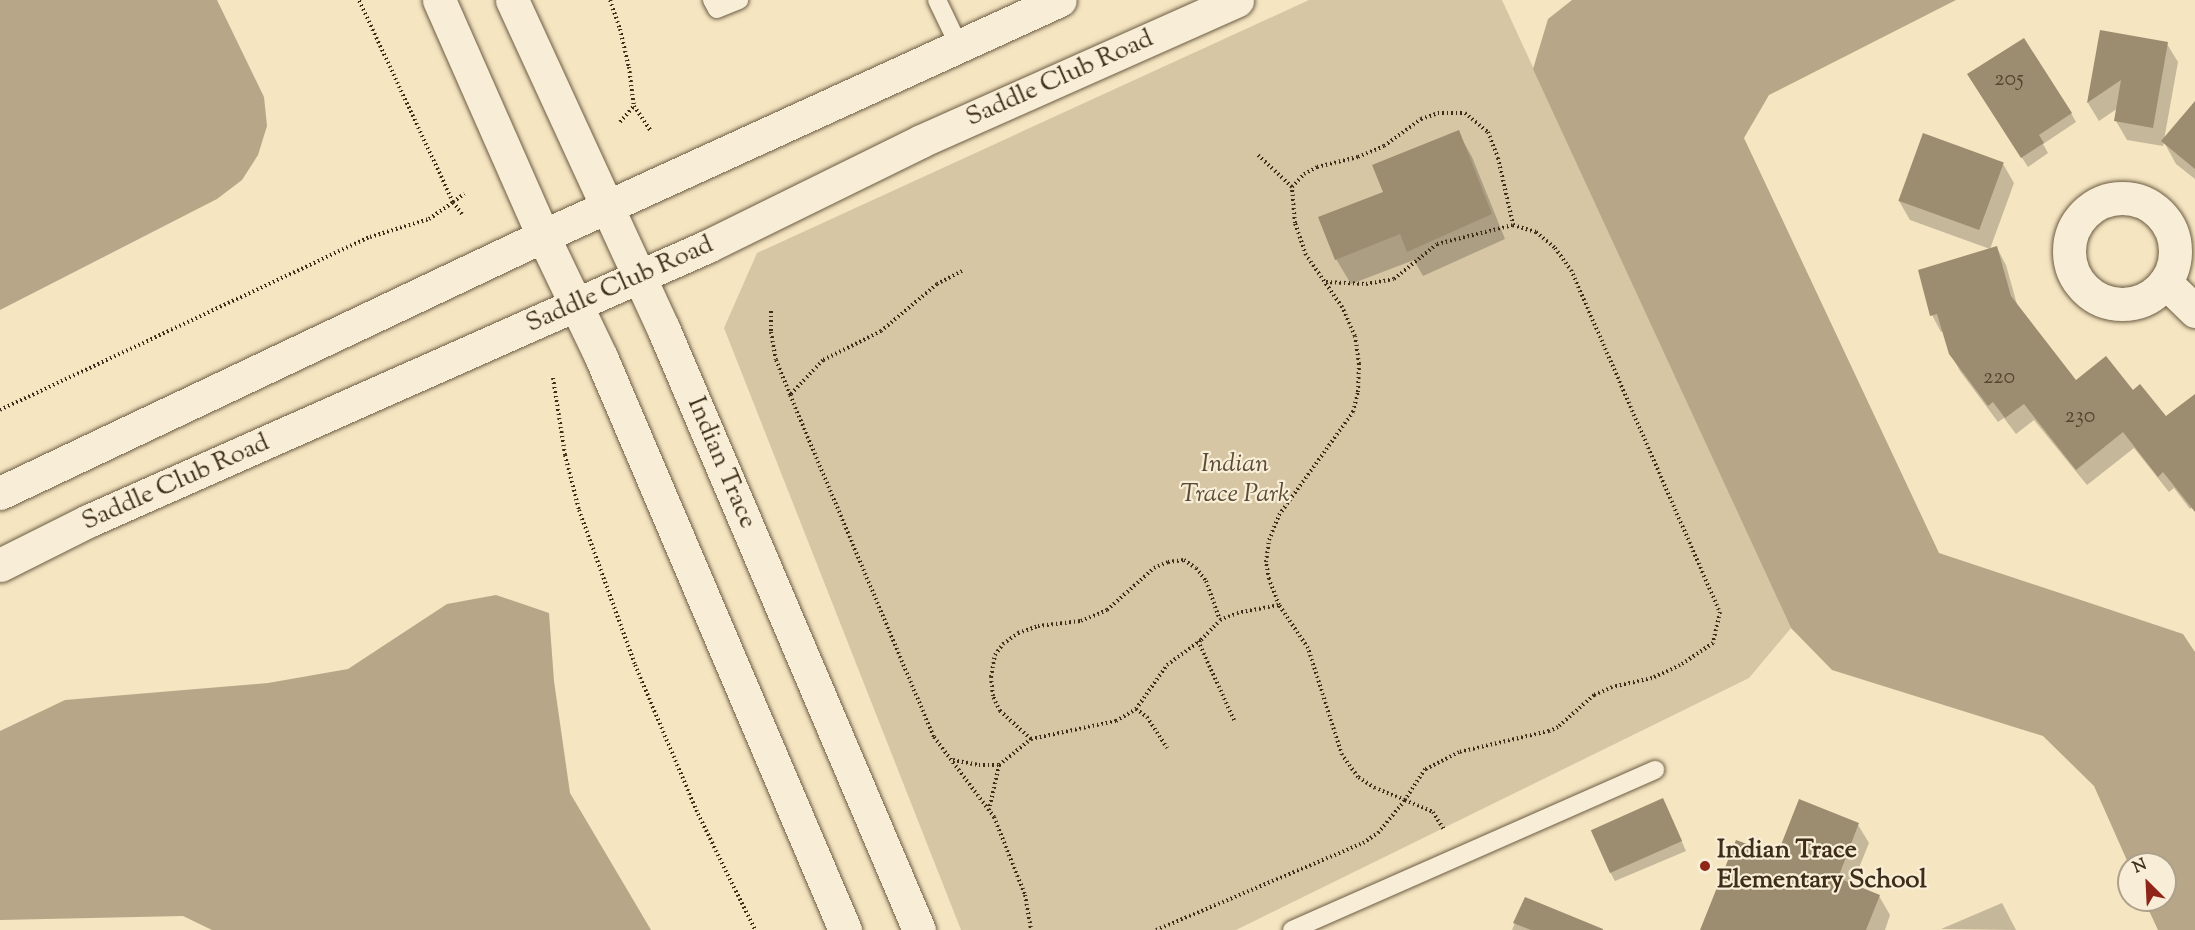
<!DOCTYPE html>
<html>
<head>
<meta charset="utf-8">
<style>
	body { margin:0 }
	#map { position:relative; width:2195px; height:930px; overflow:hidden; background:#f5e5c1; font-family:"Sorts Mill Goudy",serif }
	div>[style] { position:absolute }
	.green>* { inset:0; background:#d6c6a4 }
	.water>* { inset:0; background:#b7a788 }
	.shadow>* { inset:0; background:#0003 }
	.building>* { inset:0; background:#9d8d70; transform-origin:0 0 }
	.path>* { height:4px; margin-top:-2px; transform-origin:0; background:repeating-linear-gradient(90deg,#3e2e19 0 1.5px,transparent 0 4.5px) }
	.roads { filter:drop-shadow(0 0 2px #6c5c43) drop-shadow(0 0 2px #6c5c43) }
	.lane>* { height:18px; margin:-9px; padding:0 9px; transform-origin:9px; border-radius:9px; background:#f8eed7 }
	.street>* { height:33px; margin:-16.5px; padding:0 16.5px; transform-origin:16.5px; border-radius:16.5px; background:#f8eed7 }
	.street>.ring { margin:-16.5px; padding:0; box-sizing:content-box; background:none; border:33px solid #f8eed7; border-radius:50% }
	.secondary>* { height:33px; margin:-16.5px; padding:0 16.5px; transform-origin:16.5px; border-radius:16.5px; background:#f8eed7 }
	.dots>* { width:16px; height:16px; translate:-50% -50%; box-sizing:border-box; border:3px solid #f8eed7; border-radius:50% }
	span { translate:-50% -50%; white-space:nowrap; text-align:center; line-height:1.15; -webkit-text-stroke:4.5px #f8eed7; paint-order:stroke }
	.number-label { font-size:22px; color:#56462f }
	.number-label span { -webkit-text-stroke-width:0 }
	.street-label { font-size:26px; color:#3e2e19 }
	.park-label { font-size:26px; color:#5c4c35; font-style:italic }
	.poi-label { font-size:26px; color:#3e2e19; font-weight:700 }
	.left { translate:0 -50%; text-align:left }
	.north { position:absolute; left:2117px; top:852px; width:60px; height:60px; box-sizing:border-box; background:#f8eed7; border:2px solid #aea18b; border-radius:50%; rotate:336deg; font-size:16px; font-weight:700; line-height:24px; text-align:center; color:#3e2e19 }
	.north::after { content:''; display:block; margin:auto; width:21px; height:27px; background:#8f2418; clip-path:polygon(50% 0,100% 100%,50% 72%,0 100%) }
</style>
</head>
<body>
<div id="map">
	<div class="green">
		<div style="clip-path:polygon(1309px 0,1502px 0,1791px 628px,1749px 678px,1236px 930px,961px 930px,724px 328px,757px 253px)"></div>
	</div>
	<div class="water">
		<div style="clip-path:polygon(0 0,217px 0,264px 97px,267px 126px,258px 155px,242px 180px,217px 199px,0 310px)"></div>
		<div style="clip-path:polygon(1572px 0,1956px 0,1769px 95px,1744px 138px,1939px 553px,2183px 634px,2195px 652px,2195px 930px,2158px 930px,2144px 900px,2165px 900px,2165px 864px,2129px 865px,2094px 786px,2043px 736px,1832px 670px,1791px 628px,1533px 69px,1548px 19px)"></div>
		<div style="clip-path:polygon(496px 595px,549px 613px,554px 681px,570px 793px,651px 930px,212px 930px,183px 916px,0 920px,0 731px,65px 700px,268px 683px,348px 669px,447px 604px)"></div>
	</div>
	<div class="shadow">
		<div style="clip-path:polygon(2101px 31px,2167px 44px,2178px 62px,2164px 140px,2195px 103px,2195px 179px,2176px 164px,2164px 142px,2163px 146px,2127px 140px,2116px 121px,2118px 108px,2099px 121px,2088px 103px)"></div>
		<div style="clip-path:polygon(1974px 84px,2071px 113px,2076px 122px,2043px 144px,2048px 153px,2028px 167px)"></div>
		<div style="clip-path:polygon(1458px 132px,1472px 157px,1505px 239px,1423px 276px,1414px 260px,1351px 284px,1336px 259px,1385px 193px)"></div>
		<div style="clip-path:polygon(2003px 164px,2014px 183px,1990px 249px,1910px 220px,1899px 201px)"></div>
		<div style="clip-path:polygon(1997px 248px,2006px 265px,2018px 308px,2076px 382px,2132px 392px,2166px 418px,2195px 396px,2195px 505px,2190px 509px,2174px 488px,2169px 492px,2134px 448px,2087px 485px,2034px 420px,2016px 434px,2004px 418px,1998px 422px,1960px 371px,1950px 353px,1944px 331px,1941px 332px,1932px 315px)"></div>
		<div style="clip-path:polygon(1663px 799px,1686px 851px,1615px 881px,1610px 872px)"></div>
		<div style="clip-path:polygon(1858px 825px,1869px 843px,1852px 885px,1879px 896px,1890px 915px,1885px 930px,1701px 930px,1778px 857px)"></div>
		<div style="clip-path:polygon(1525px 899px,1582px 930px,1512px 930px)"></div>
		<div style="clip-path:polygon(2002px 903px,2016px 930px,1941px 929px)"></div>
	</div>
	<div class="building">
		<div style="clip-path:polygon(2100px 30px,2168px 42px,2153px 128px,2114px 121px,2121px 80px,2087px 103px)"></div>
		<div style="clip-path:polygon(2024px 38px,2072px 113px,2039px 135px,2044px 143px,2021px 158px,1967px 74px)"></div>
		<div style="clip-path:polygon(2195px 101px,2195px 169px,2161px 141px)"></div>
		<div style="clip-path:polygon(1459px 130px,1492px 214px,1407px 252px,1400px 234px,1335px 260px,1318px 217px,1383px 192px,1372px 165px)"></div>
		<div style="left:1923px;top:133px;width:86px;height:72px;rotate:20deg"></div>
		<div style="clip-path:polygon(1997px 246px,2011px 296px,2076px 380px,2106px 356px,2133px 390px,2140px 384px,2166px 416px,2195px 394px,2195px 512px,2163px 472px,2158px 477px,2123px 432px,2076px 470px,2024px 404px,2005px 418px,1993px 402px,1988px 406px,1949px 354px,1937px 314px,1930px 316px,1918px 270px)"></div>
		<div style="left:1663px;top:798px;width:47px;height:79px;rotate:66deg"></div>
		<div style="clip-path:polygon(1799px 799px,1859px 823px,1838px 878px,1880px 895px,1866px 930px,1700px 930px,1736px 840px,1777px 855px)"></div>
		<div style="clip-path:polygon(1525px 897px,1603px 929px,1603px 930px,1531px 930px,1513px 923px)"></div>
	</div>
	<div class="path">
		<div style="left:610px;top:0;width:31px;rotate:71deg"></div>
		<div style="left:620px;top:29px;width:39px;rotate:77deg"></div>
		<div style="left:629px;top:67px;width:39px;rotate:83deg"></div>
		<div style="left:620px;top:122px;width:21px;rotate:-49deg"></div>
		<div style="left:634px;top:106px;width:29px;rotate:56deg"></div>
		<div style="left:1292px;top:187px;width:18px;rotate:-47deg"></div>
		<div style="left:1304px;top:174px;width:15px;rotate:-28deg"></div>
		<div style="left:1317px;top:167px;width:42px;rotate:-13.7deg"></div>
		<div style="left:1358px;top:157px;width:28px;rotate:-23deg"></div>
		<div style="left:1384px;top:146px;width:46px;rotate:-36.1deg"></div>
		<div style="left:1421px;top:119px;width:18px;rotate:-19deg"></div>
		<div style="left:1438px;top:113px;width:27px"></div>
		<div style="left:1465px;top:113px;width:30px;rotate:40deg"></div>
		<div style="left:1488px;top:132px;width:28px;rotate:69deg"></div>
		<div style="left:1498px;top:158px;width:68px;rotate:77.2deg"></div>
		<div style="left:462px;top:214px;width:15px;rotate:-127deg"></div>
		<div style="left:453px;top:202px;width:14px;rotate:-36deg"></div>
		<div style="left:962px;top:271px;width:28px;rotate:153deg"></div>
		<div style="left:937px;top:284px;width:73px;rotate:140deg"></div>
		<div style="left:881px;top:331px;width:65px;rotate:153.4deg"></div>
		<div style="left:823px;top:360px;width:48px;rotate:133.3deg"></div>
		<div style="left:790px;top:395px;width:371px;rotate:67.2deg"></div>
		<div style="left:934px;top:737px;width:100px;rotate:53.1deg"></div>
		<div style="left:994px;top:817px;width:84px;rotate:68.3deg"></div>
		<div style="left:1025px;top:895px;width:36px;rotate:80deg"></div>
		<div style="left:1326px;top:282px;width:40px;rotate:2.9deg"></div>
		<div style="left:1366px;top:284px;width:28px;rotate:-10deg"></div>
		<div style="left:1394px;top:279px;width:55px;rotate:-39.1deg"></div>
		<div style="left:1437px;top:244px;width:78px;rotate:-14deg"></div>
		<div style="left:1513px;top:225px;width:24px;rotate:17deg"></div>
		<div style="left:1536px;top:232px;width:25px;rotate:40deg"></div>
		<div style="left:1555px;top:248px;width:27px;rotate:54deg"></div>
		<div style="left:1571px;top:270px;width:373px;rotate:66.5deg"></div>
		<div style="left:1720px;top:612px;width:32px;rotate:103deg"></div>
		<div style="left:1713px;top:643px;width:40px;rotate:146deg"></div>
		<div style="left:1680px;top:665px;width:31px;rotate:155deg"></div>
		<div style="left:1652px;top:678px;width:41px;rotate:167.3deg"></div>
		<div style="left:1612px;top:687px;width:20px;rotate:156deg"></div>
		<div style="left:1594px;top:695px;width:48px;rotate:138.4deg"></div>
		<div style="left:1558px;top:727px;width:10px;rotate:156deg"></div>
		<div style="left:1549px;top:731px;width:92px;rotate:166.9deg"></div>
		<div style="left:1459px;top:752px;width:38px;rotate:153deg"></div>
		<div style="left:1425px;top:769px;width:37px;rotate:123deg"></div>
		<div style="left:1405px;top:800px;width:30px;rotate:23deg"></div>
		<div style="left:1433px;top:812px;width:22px;rotate:58deg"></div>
		<div style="left:771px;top:311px;width:21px;rotate:90deg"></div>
		<div style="left:771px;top:332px;width:28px;rotate:80deg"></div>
		<div style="left:776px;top:360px;width:38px;rotate:68deg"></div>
		<div style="left:553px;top:378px;width:78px;rotate:81.1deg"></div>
		<div style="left:565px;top:455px;width:57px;rotate:75.7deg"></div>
		<div style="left:579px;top:510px;width:165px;rotate:70.1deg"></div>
		<div style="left:635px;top:665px;width:162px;rotate:67.1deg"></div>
		<div style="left:698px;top:814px;width:129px;rotate:63.8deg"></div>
		<div style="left:0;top:410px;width:408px;rotate:-25.1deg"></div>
		<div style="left:370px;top:237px;width:62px;rotate:-17deg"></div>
		<div style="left:429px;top:219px;width:29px;rotate:-35deg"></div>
		<div style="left:453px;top:202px;width:223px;rotate:-115deg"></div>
		<div style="left:1198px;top:641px;width:87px;rotate:65.5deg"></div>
		<div style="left:1136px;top:709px;width:14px;rotate:36deg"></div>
		<div style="left:1147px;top:717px;width:37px;rotate:57deg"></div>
		<div style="left:1031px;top:739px;width:42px;rotate:-137.9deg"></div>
		<div style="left:1000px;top:711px;width:17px;rotate:-115deg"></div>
		<div style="left:993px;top:696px;width:19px;rotate:-96deg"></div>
		<div style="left:991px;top:677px;width:22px;rotate:-80deg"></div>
		<div style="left:995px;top:655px;width:14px;rotate:-54deg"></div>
		<div style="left:1003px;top:644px;width:19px;rotate:-36deg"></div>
		<div style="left:1018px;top:633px;width:21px;rotate:-19deg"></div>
		<div style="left:1038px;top:626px;width:43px;rotate:-6.6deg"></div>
		<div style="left:1081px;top:621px;width:28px;rotate:-23deg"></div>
		<div style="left:1107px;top:610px;width:63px;rotate:-41.8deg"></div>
		<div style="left:1154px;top:568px;width:15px;rotate:-23deg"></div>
		<div style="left:1168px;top:562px;width:16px;rotate:-7deg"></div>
		<div style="left:1184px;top:560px;width:14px;rotate:34deg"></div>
		<div style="left:1196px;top:568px;width:16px;rotate:52deg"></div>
		<div style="left:1206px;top:581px;width:41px;rotate:70.3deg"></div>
		<div style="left:953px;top:760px;width:26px;rotate:11deg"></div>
		<div style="left:979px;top:765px;width:20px"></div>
		<div style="left:999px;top:765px;width:46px;rotate:102.5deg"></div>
		<div style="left:999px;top:765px;width:41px;rotate:-39.1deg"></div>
		<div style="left:1031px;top:739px;width:87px;rotate:-12deg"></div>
		<div style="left:1116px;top:721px;width:23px;rotate:-31deg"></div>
		<div style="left:1136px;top:709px;width:54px;rotate:-54.8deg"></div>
		<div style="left:1167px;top:665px;width:42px;rotate:-36.3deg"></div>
		<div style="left:1201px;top:640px;width:28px;rotate:-46deg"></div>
		<div style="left:1220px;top:620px;width:18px;rotate:-22deg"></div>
		<div style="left:1237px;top:613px;width:43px;rotate:-10.8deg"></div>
		<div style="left:1156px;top:930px;width:225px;rotate:-22.8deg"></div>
		<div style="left:1363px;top:843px;width:18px;rotate:-34deg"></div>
		<div style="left:1378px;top:833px;width:43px;rotate:-50.7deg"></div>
		<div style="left:1405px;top:800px;width:32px;rotate:-158deg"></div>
		<div style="left:1375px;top:788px;width:20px;rotate:-147deg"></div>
		<div style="left:1358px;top:777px;width:27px;rotate:-126deg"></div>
		<div style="left:1342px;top:755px;width:112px;rotate:-107.6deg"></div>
		<div style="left:1308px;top:648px;width:52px;rotate:-124deg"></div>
		<div style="left:1279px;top:605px;width:28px;rotate:-111deg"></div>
		<div style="left:1269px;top:579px;width:17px;rotate:-100deg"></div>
		<div style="left:1266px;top:562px;width:22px;rotate:-82deg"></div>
		<div style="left:1269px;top:540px;width:27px;rotate:-68deg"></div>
		<div style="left:1279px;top:515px;width:127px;rotate:-54.3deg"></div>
		<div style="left:1353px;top:412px;width:21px;rotate:-76deg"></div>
		<div style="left:1358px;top:392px;width:28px;rotate:-88deg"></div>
		<div style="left:1359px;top:364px;width:28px;rotate:-98deg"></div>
		<div style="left:1355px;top:336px;width:32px;rotate:-114deg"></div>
		<div style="left:1342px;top:307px;width:63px;rotate:-124.7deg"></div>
		<div style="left:1306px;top:255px;width:34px;rotate:-109deg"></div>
		<div style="left:1295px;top:223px;width:36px;rotate:-95deg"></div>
		<div style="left:1292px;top:187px;width:48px;rotate:-136.7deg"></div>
	</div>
	<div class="roads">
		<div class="lane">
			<div style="left:712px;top:0;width:10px;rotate:61deg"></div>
			<div style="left:717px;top:9px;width:24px;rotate:-22deg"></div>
			<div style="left:937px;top:0;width:51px;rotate:64.4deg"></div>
			<div style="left:1292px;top:930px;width:397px;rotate:-23.8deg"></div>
		</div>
		<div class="street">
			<div class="ring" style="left:2069px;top:198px;width:73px;height:73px"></div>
			<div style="left:2165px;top:282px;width:42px;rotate:44deg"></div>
		</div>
		<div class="secondary">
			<div style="left:439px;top:0;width:258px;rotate:66.2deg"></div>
			<div style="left:543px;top:236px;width:134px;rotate:64.4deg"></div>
			<div style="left:601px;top:357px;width:623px;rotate:66.93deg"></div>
			<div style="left:512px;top:0;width:361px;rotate:65.3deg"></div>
			<div style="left:663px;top:328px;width:654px;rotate:66.96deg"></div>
			<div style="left:0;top:493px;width:601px;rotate:-25.33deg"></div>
			<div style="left:543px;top:236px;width:568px;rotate:-24.54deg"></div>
			<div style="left:0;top:565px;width:98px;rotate:-26.6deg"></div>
			<div style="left:88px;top:521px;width:678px;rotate:-23.92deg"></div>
			<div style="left:708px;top:246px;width:237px;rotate:-26.2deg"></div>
			<div style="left:921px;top:141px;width:346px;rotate:-24deg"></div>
		</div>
	</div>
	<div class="dots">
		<div style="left:1705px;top:866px;background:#8f2418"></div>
	</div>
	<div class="number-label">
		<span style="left:2009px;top:81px">205</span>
		<span style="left:1999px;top:379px">220</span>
		<span style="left:2080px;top:418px">230</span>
	</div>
	<div class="street-label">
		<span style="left:1060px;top:79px;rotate:-24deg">Saddle Club Road</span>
		<span style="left:620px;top:285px;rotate:-24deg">Saddle Club Road</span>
		<span style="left:721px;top:463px;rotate:67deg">Indian Trace</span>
		<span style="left:176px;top:483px;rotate:-24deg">Saddle Club Road</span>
	</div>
	<div class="park-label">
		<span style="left:1235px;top:480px">Indian<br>Trace Park</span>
	</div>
	<div class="poi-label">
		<span class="left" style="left:1717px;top:866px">Indian Trace<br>Elementary School</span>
	</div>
	<div class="north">N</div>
</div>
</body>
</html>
